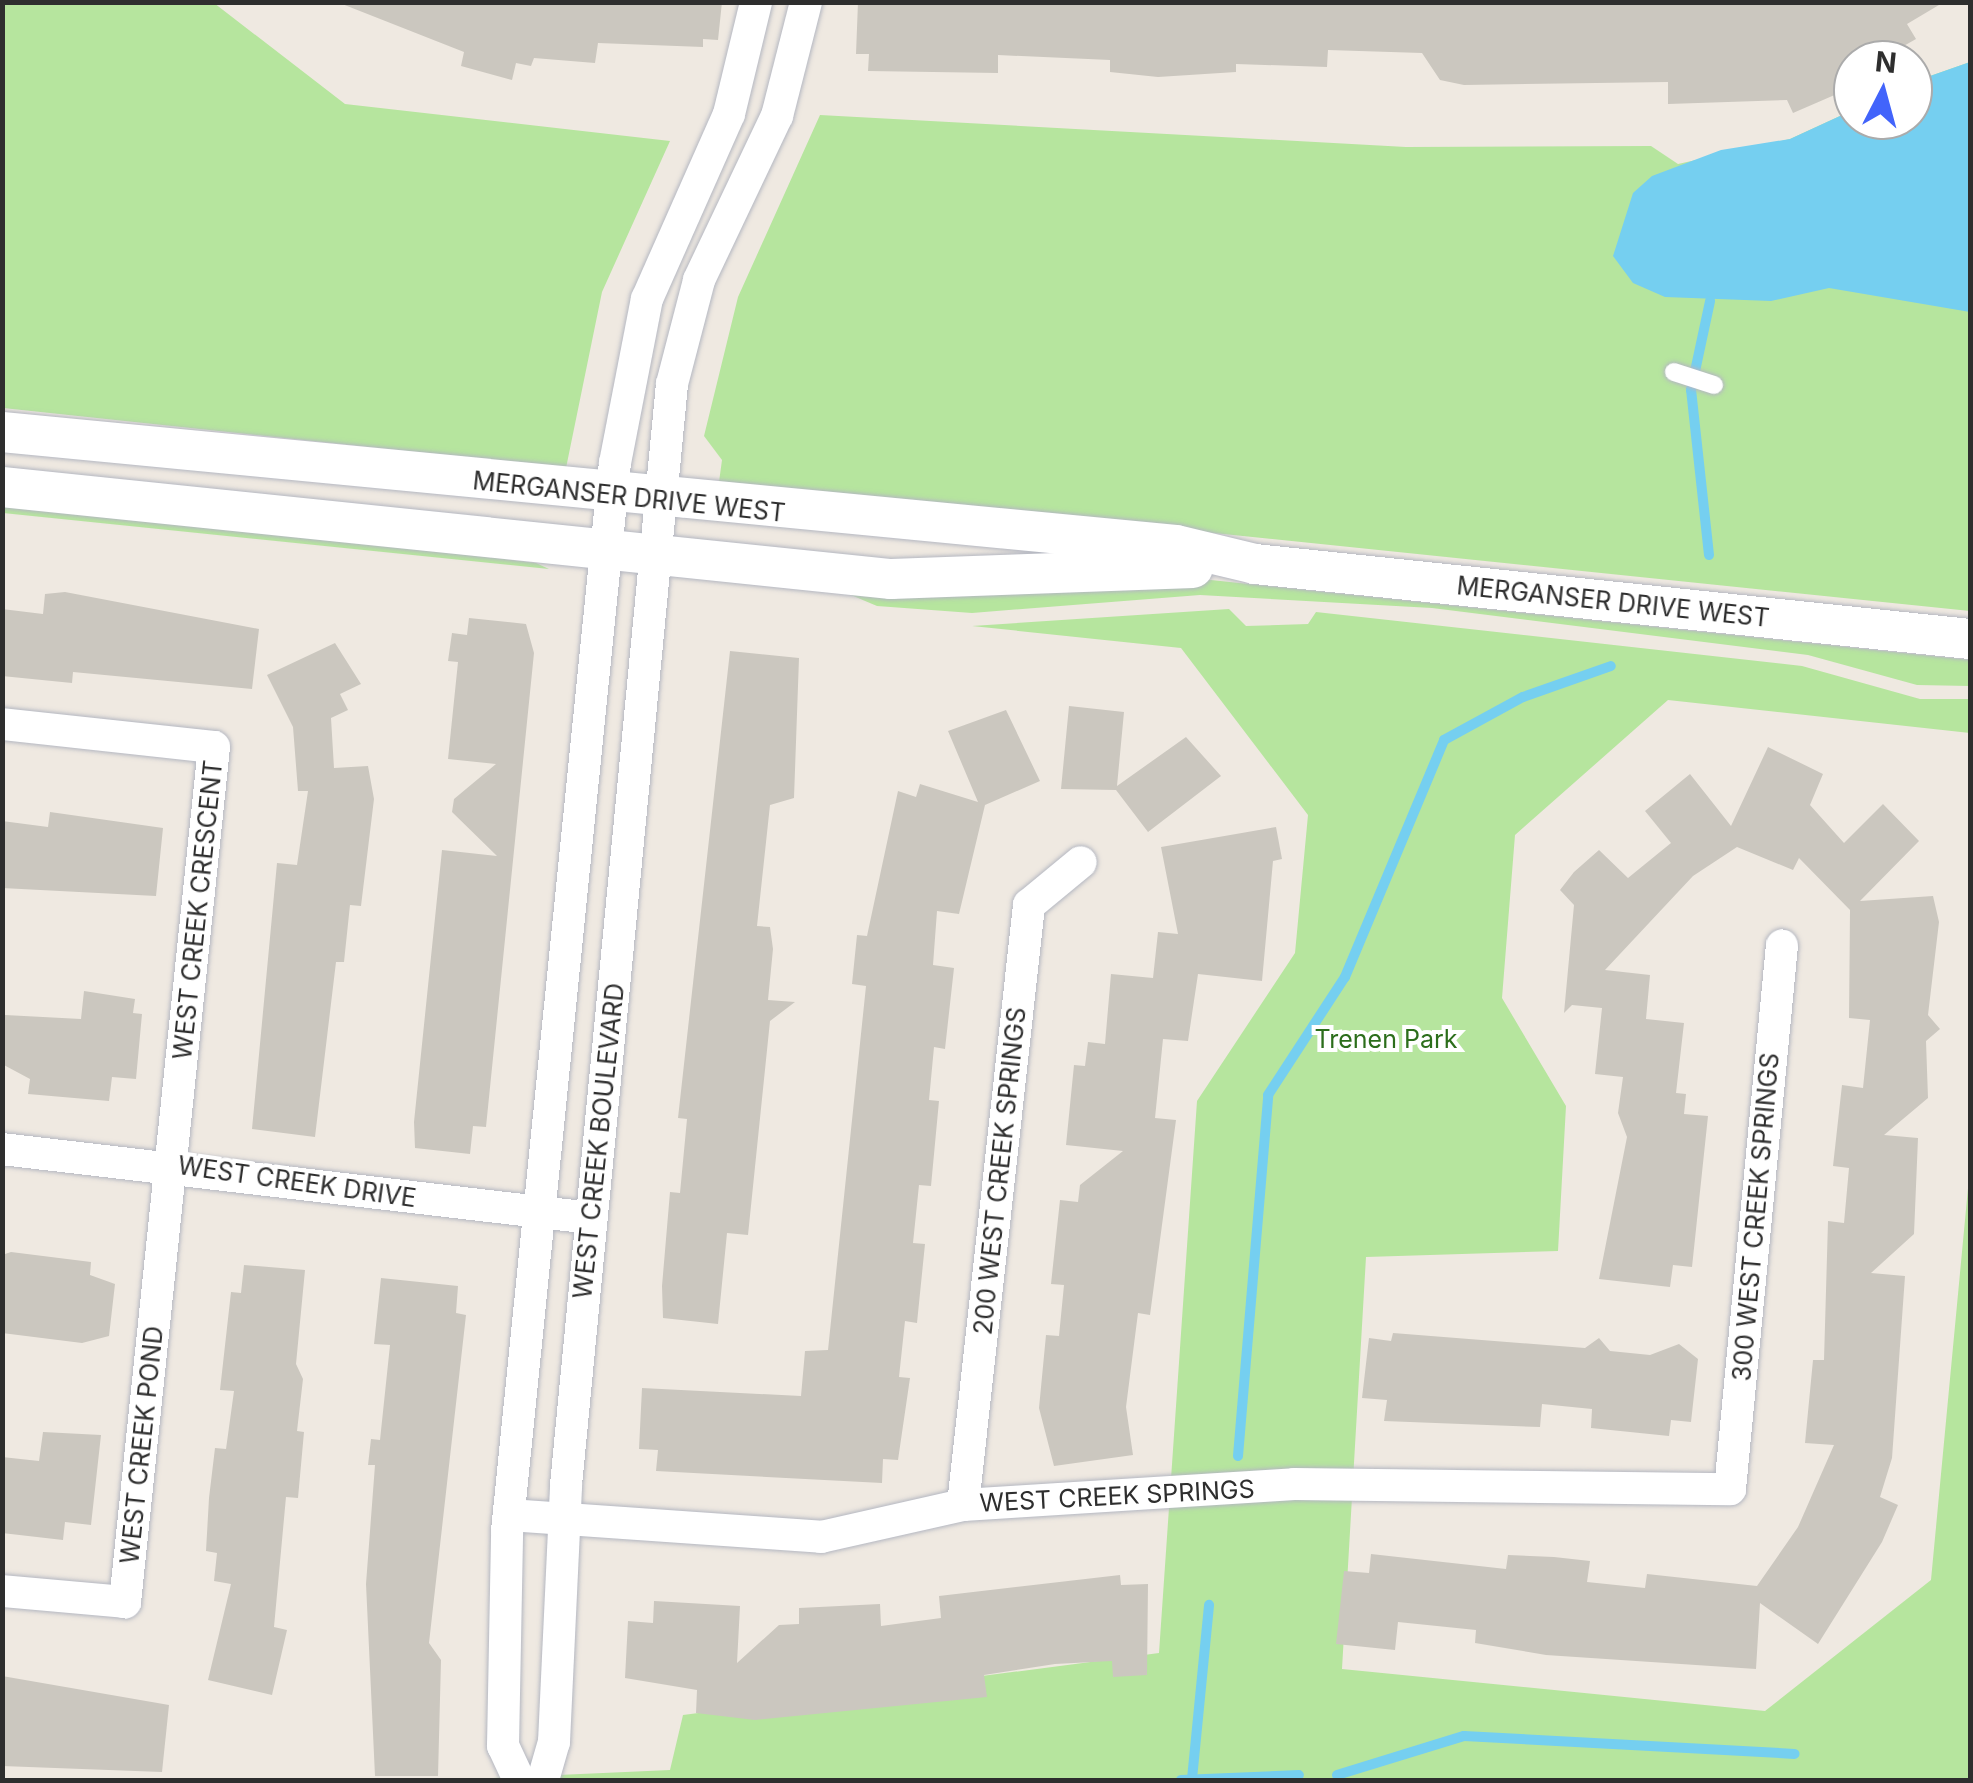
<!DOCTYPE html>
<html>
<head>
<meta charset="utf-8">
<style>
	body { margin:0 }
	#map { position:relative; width:1973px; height:1783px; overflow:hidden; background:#efe9e1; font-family:Inter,sans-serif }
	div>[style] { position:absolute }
	.green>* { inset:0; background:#b6e59e }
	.water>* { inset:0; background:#75cff0 }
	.stream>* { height:10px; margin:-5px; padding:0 5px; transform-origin:5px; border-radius:5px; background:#75cff0 }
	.building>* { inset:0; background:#cbc7bf }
	.roads { filter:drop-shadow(0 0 2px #b4b7c1) drop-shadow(0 0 2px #b4b7c1) }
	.service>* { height:18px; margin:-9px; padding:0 9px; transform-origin:9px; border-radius:9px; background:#fff }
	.minor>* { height:32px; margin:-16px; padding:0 16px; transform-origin:16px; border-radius:16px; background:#fff }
	.tertiary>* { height:40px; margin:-20px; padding:0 20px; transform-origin:20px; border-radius:20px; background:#fff }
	span { translate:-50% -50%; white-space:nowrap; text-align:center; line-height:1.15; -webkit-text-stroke:8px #fff; paint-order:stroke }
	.street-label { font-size:25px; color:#2e2e2e }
	.park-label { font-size:25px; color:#2c6e1b }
	.frame { position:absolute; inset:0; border:5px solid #2e2e2e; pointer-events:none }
	.north { position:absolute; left:1833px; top:40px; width:100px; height:100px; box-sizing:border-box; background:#fff; border:2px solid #ababab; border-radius:50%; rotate:6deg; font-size:28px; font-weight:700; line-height:40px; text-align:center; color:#2e2e2e }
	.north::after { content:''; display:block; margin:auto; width:35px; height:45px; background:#4264fb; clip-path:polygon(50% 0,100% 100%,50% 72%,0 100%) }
</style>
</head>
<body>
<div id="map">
	<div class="green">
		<div style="clip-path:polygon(3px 3px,214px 3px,345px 104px,670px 141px,602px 292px,566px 468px,3px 408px)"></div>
		<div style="clip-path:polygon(1970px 62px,1970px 611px,719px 482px,722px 460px,704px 436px,738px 297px,820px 115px,1406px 147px,1651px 146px,1678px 164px,1790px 139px,1853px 110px,1853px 120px,1913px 120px,1913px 82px)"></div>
		<div style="clip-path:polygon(3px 506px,430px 550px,536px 563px,549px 569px,3px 513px)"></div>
		<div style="clip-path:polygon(1211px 580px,1970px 660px,1970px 686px,1917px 685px,1808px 655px,1432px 608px,1200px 595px,972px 613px,877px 606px,851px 595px)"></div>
		<div style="clip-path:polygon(1229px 609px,1246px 626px,1308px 624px,1316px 612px,1802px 666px,1920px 699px,1970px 699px,1970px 733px,1668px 700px,1515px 835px,1502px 998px,1566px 1106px,1558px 1251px,1366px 1257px,1342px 1669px,1765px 1711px,1931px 1580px,1970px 1167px,1970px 1780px,449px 1780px,670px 1770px,683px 1715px,1159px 1653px,1197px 1101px,1295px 953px,1308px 815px,1181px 648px,972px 626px)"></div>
	</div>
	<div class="water">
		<div style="clip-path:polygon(1970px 62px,1970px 312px,1829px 288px,1771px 301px,1665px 297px,1633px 283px,1613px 256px,1633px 193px,1652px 176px,1721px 150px,1790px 139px,1853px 110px,1853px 120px,1913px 120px,1913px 82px)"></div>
	</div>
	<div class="stream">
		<div style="left:1709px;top:555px;width:166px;rotate:-96.2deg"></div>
		<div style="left:1691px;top:390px;width:91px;rotate:-77.9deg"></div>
		<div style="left:1238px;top:1456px;width:362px;rotate:-85.2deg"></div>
		<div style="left:1268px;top:1095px;width:141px;rotate:-56.9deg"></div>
		<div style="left:1345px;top:977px;width:257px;rotate:-67.3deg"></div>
		<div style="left:1444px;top:740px;width:90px;rotate:-28.6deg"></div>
		<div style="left:1523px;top:697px;width:93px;rotate:-19.4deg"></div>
		<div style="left:1337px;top:1775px;width:133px;rotate:-17.1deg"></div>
		<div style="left:1464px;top:1736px;width:331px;rotate:3.1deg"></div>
		<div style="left:1192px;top:1779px;width:175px;rotate:-84.4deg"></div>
		<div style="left:1181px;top:1780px;width:118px;rotate:-2.4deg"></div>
	</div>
	<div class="building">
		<div style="clip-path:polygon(337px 2px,722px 2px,718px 40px,703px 39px,703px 47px,598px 43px,595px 63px,534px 58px,531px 66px,516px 63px,512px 80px,461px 66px,464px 52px)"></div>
		<div style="clip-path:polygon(858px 2px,1944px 2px,1907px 24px,1916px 39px,1879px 60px,1853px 60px,1853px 87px,1793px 113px,1787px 100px,1668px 104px,1668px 82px,1464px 85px,1440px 80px,1422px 53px,1328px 50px,1327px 67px,1236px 64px,1236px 72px,1158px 77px,1110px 72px,1110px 60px,998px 55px,998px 73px,868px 71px,869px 54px,856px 54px)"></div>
		<div style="clip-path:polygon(65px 592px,259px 629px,252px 689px,73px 672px,72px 683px,2px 676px,2px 609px,43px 614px,45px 594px)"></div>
		<div style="clip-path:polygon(469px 618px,526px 624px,534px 653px,486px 1127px,473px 1126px,470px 1154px,415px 1148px,414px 1122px,442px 850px,497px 856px,452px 812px,454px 799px,496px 764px,448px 759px,458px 662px,448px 661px,452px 633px,467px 635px)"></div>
		<div style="clip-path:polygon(335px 643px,361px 684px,340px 694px,348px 710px,331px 718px,334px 768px,368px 766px,374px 799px,361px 906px,350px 905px,344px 962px,336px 962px,315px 1137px,252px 1129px,277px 863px,297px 865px,308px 791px,298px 791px,293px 727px,267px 675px)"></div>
		<div style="clip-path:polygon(730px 651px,799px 658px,794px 798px,770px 805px,757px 926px,770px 927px,773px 949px,768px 1000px,795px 1002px,770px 1021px,748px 1235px,727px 1233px,718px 1324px,663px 1318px,662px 1286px,670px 1192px,680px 1193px,687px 1119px,678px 1118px)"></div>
		<div style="clip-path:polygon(1069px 706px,1124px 712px,1117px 786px,1186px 737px,1221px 776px,1148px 832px,1116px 790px,1061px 789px)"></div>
		<div style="clip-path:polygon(1006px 710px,1040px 781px,985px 805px,959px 914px,937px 911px,933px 965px,954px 968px,945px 1049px,934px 1047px,929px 1100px,939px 1101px,931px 1186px,919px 1185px,913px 1243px,925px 1244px,917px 1323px,905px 1321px,899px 1377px,910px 1378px,898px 1460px,883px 1459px,882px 1483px,656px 1471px,658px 1450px,639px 1449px,642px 1388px,801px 1396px,805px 1351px,828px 1350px,866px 986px,852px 984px,857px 935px,867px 936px,898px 791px,916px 797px,920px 784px,978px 802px,948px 731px)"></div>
		<div style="clip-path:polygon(1768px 747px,1823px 774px,1810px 805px,1844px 843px,1883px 804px,1919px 841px,1860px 901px,1933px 896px,1939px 922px,1928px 1015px,1940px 1029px,1926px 1041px,1928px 1098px,1884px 1135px,1918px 1138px,1914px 1234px,1871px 1273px,1905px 1276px,1892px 1458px,1880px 1497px,1898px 1505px,1882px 1542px,1818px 1644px,1760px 1603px,1756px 1669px,1546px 1655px,1475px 1643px,1476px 1630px,1398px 1622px,1395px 1650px,1336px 1644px,1344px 1571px,1369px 1573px,1371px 1554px,1506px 1569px,1508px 1555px,1554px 1557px,1590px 1561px,1587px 1582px,1645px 1588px,1647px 1574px,1757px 1586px,1798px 1527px,1834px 1445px,1805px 1443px,1813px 1360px,1824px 1360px,1828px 1221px,1844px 1223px,1849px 1168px,1833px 1166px,1842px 1085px,1863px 1088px,1870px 1020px,1849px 1018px,1850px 910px,1799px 858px,1793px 870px,1737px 847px,1693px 876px,1605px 970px,1650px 975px,1646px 1019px,1684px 1023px,1676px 1093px,1686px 1094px,1684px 1114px,1708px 1116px,1692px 1267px,1673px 1265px,1670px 1287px,1599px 1279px,1627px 1137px,1618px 1113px,1623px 1077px,1595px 1074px,1602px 1008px,1572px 1005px,1564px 1013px,1574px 905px,1560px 890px,1574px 872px,1599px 850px,1628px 878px,1671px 843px,1645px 811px,1690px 774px,1731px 826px)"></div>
		<div style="clip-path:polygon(50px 812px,163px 828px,156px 896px,2px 888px,2px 821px,48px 827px)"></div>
		<div style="clip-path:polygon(1276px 827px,1282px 859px,1273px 861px,1262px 981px,1198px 974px,1188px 1041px,1163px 1039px,1155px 1118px,1176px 1120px,1150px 1315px,1138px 1313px,1126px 1407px,1133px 1455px,1054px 1466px,1039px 1408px,1046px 1335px,1059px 1336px,1064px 1285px,1051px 1284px,1060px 1200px,1078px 1202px,1080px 1185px,1123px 1151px,1066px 1145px,1074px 1065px,1085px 1066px,1088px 1042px,1105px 1044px,1111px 974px,1153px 978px,1158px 932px,1178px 934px,1161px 847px)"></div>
		<div style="clip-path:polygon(84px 991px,135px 999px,133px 1013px,142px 1014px,136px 1079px,112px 1077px,109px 1101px,28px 1094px,30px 1079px,2px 1064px,5px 1015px,81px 1019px)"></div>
		<div style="clip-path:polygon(11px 1252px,91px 1262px,90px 1275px,115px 1284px,109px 1336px,82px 1343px,2px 1333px,2px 1255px)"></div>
		<div style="clip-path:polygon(244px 1265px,305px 1270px,296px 1364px,303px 1379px,297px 1431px,304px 1432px,298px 1498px,286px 1497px,274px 1627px,287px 1630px,272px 1695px,208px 1680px,231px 1584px,214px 1581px,217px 1553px,206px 1551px,209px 1498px,215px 1448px,226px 1449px,234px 1391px,220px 1390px,231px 1292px,241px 1293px)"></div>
		<div style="clip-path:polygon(381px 1278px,458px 1286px,456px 1313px,466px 1315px,429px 1643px,441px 1660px,438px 1776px,375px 1776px,366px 1584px,375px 1465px,368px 1465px,371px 1439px,380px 1440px,390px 1345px,374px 1344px)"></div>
		<div style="clip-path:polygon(1393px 1333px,1585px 1348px,1599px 1338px,1610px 1351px,1650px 1355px,1679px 1344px,1698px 1359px,1691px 1422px,1671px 1420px,1669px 1436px,1591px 1428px,1592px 1409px,1542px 1404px,1540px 1427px,1384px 1421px,1387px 1400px,1362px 1398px,1369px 1338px,1391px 1341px)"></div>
		<div style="clip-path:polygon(43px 1432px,101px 1435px,91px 1525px,65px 1522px,63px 1540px,2px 1533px,2px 1457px,39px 1461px)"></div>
		<div style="clip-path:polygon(1120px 1575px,1121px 1585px,1148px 1584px,1147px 1675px,1113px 1677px,1112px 1661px,1055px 1664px,984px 1675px,987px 1697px,755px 1720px,696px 1713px,697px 1690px,625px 1678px,628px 1621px,653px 1623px,654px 1601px,740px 1606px,737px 1663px,779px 1625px,799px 1624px,799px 1608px,880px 1604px,881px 1626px,941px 1618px,939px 1596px)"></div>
		<div style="clip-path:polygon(2px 1676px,169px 1705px,162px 1772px,2px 1766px)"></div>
	</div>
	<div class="roads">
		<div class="service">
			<div style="left:1674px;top:372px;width:42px;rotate:18deg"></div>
		</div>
		<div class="minor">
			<div style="left:2px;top:724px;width:213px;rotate:6.2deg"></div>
			<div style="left:214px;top:747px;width:860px;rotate:95.94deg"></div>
			<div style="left:125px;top:1602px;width:123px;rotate:-174.9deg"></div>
			<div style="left:2px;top:1149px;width:593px;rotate:6.68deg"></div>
			<div style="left:963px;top:1505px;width:604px;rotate:-83.72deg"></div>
			<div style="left:1029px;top:905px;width:67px;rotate:-39.6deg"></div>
			<div style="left:509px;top:1515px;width:313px;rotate:4deg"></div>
			<div style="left:821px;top:1537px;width:146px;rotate:-12.7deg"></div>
			<div style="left:963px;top:1505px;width:332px;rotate:-3.6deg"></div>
			<div style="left:1294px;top:1484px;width:436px;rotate:0.7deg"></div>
			<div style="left:1730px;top:1489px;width:546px;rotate:-84.54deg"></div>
			<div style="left:519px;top:1780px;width:38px;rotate:-115deg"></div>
			<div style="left:503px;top:1746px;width:215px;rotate:-88.9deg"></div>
			<div style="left:507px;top:1531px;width:1073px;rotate:-84.23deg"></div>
			<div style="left:615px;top:463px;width:167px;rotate:-79deg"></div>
			<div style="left:647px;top:299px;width:202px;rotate:-66.1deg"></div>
			<div style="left:729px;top:114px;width:115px;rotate:-76.4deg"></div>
			<div style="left:543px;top:1780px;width:40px;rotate:-74deg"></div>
			<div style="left:554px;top:1742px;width:257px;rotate:-87.3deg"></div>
			<div style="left:566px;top:1485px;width:1106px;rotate:-84.5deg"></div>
			<div style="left:672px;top:384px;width:107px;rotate:-75.4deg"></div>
			<div style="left:699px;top:280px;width:182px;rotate:-64.6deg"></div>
			<div style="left:777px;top:116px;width:118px;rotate:-75.7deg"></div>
		</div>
		<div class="tertiary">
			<div style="left:2px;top:432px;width:1179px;rotate:5.5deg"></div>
			<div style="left:1176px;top:545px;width:81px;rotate:13.5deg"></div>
			<div style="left:1255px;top:564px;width:719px;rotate:5.99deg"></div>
			<div style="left:2px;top:487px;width:894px;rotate:5.91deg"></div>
			<div style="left:891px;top:579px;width:302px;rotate:-2.1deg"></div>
		</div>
	</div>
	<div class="street-label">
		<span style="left:629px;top:497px;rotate:6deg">MERGANSER DRIVE WEST</span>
		<span style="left:1613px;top:602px;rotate:6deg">MERGANSER DRIVE WEST</span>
		<span style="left:198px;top:910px;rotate:-84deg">WEST CREEK CRESCENT</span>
		<span style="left:599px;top:1141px;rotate:-84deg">WEST CREEK BOULEVARD</span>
		<span style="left:1000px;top:1171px;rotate:-84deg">200 WEST CREEK SPRINGS</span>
		<span style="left:297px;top:1182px;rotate:8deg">WEST CREEK DRIVE</span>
		<span style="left:1756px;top:1217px;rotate:-85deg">300 WEST CREEK SPRINGS</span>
		<span style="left:142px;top:1445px;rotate:-84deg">WEST CREEK POND</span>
		<span style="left:1117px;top:1496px;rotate:-3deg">WEST CREEK SPRINGS</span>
	</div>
	<div class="park-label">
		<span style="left:1386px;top:1039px">Trenen Park</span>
	</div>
	<div class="frame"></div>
	<div class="north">N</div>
</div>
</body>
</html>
